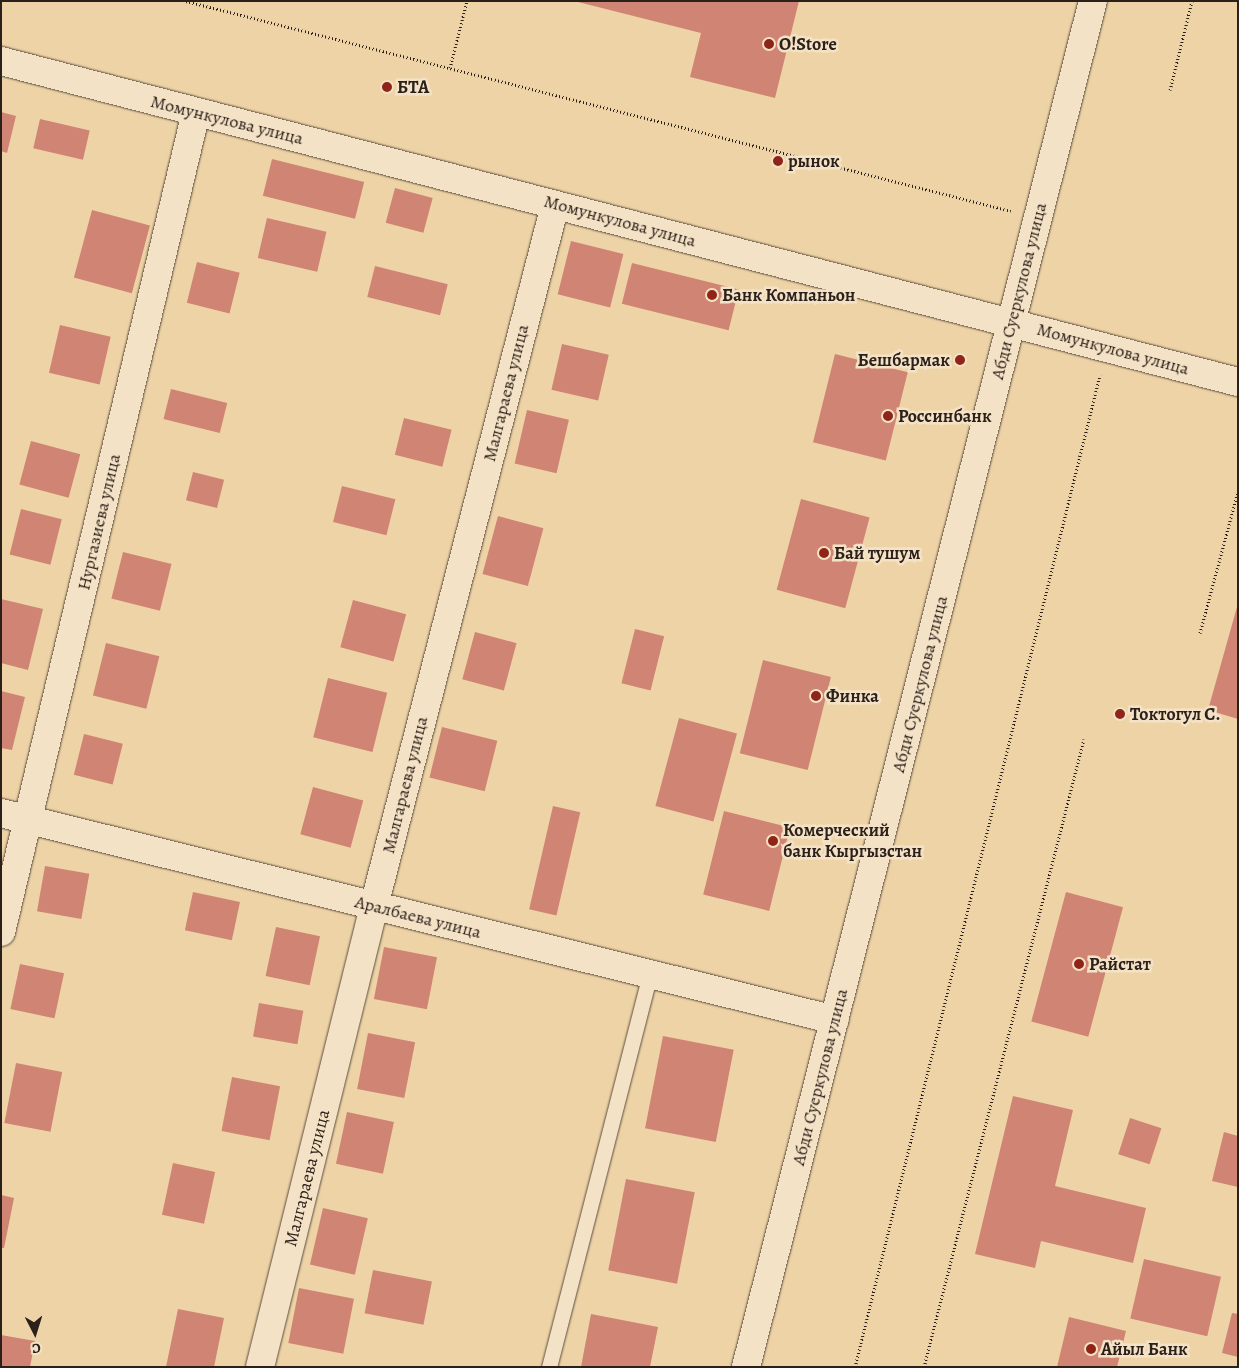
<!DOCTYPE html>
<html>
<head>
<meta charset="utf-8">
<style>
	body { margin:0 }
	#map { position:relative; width:1239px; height:1368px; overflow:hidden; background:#eed3a7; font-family:Alegreya,serif }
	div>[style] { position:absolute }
	.building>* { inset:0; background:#d08473; transform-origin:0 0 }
	.path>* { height:3px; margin-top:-1.5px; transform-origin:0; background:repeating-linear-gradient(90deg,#2c201a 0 1px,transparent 0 3.5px) }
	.roads { filter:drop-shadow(0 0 1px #5c4d3d) drop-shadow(0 0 1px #5c4d3d) }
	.service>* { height:15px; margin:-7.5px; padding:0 7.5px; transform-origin:7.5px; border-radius:7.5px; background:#f4e2c6 }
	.minor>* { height:28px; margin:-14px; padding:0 14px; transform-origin:14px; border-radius:14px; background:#f4e2c6 }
	.tertiary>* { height:28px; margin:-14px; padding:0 14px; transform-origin:14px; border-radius:14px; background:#f4e2c6 }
	.dots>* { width:14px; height:14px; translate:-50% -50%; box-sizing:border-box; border:2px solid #f4e2c6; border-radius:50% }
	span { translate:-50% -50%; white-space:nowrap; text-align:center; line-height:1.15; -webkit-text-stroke:5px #f4e2c6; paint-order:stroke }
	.poi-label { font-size:18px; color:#2c201a; font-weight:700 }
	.left { translate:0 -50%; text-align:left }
	.right { translate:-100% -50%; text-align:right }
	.street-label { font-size:18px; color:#2c201a }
	.frame { position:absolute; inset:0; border:2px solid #2c201a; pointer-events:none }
	.north { position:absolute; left:10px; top:1308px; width:50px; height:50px; -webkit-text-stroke:4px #f4e2c6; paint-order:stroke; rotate:175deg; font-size:14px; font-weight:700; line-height:20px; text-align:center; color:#2c201a }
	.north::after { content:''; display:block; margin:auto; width:18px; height:22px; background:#2c201a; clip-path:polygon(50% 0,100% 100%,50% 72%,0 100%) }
</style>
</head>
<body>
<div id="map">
	<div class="building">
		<div style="clip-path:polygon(799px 1px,775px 98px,690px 77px,701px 33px,578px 2px)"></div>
		<div style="clip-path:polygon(1px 112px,16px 116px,7px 153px,1px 151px)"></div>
		<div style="left:40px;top:119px;width:51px;height:30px;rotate:13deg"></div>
		<div style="left:272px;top:159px;width:95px;height:38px;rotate:14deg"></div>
		<div style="left:395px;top:188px;width:39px;height:36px;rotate:15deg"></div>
		<div style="left:92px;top:210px;width:60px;height:70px;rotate:15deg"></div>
		<div style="left:267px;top:218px;width:61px;height:41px;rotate:13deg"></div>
		<div style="left:571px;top:241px;width:54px;height:55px;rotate:14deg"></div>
		<div style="left:197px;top:262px;width:44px;height:42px;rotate:14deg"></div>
		<div style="left:632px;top:263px;width:110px;height:42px;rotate:14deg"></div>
		<div style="left:375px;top:266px;width:75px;height:32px;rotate:14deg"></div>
		<div style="left:60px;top:325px;width:52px;height:49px;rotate:13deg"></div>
		<div style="left:562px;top:344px;width:48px;height:47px;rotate:13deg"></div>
		<div style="left:835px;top:354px;width:75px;height:91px;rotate:14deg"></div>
		<div style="left:171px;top:389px;width:58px;height:31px;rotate:14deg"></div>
		<div style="left:527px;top:410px;width:43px;height:55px;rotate:13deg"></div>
		<div style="left:404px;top:418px;width:49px;height:38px;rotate:14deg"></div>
		<div style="left:31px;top:441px;width:51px;height:45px;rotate:15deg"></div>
		<div style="left:193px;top:472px;width:32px;height:29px;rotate:14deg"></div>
		<div style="left:342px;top:486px;width:55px;height:37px;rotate:14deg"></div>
		<div style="left:801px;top:499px;width:71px;height:94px;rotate:15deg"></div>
		<div style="left:21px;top:509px;width:42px;height:47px;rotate:14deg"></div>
		<div style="left:498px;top:516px;width:47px;height:60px;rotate:15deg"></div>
		<div style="left:123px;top:552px;width:50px;height:48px;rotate:14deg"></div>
		<div style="clip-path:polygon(1px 599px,43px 609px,28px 670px,1px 663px)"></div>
		<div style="left:353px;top:600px;width:55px;height:49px;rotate:15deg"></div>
		<div style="clip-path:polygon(1237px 607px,1238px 607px,1238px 719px,1208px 710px)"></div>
		<div style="left:635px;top:629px;width:30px;height:56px;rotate:14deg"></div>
		<div style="left:475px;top:632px;width:43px;height:49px;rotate:15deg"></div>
		<div style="left:106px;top:643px;width:55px;height:54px;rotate:14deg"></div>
		<div style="left:763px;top:660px;width:70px;height:96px;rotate:14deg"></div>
		<div style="left:328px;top:678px;width:61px;height:61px;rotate:14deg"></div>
		<div style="clip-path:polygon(1px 691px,25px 697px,12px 750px,1px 748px)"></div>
		<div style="left:679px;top:718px;width:60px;height:91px;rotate:15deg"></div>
		<div style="left:442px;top:727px;width:57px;height:52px;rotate:14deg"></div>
		<div style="left:84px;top:734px;width:40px;height:42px;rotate:14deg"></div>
		<div style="left:313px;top:787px;width:52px;height:49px;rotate:15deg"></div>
		<div style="left:553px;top:806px;width:28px;height:106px;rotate:13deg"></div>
		<div style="left:724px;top:811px;width:68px;height:86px;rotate:14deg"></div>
		<div style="left:45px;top:866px;width:45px;height:46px;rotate:10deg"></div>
		<div style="left:193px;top:892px;width:48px;height:39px;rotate:12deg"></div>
		<div style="left:1066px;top:892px;width:59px;height:134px;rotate:15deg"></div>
		<div style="left:276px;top:927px;width:45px;height:50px;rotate:12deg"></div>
		<div style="left:384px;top:947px;width:54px;height:53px;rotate:11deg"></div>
		<div style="left:20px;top:964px;width:45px;height:46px;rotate:12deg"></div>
		<div style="left:259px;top:1003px;width:45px;height:34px;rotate:10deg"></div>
		<div style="left:368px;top:1033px;width:48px;height:57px;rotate:11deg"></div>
		<div style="left:663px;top:1036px;width:72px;height:94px;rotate:11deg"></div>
		<div style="left:16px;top:1063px;width:47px;height:61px;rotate:11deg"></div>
		<div style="left:232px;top:1077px;width:49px;height:55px;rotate:11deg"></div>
		<div style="clip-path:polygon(1013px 1096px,1073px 1110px,1055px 1186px,1146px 1208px,1133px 1263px,1041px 1241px,1035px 1268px,975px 1254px)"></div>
		<div style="left:347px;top:1112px;width:48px;height:53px;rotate:12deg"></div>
		<div style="left:1130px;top:1118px;width:33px;height:38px;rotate:18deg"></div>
		<div style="clip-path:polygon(1224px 1132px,1238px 1136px,1238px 1187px,1212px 1181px)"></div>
		<div style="left:173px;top:1163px;width:43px;height:53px;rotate:12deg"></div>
		<div style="left:626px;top:1179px;width:70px;height:93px;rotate:11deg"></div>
		<div style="clip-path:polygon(1px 1195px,14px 1198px,4px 1248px,1px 1248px)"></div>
		<div style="left:323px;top:1208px;width:46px;height:58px;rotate:13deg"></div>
		<div style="left:1144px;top:1259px;width:79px;height:61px;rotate:13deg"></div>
		<div style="left:373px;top:1270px;width:60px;height:44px;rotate:11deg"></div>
		<div style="left:299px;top:1288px;width:56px;height:56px;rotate:11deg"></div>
		<div style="clip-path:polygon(178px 1309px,224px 1318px,214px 1367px,166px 1367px)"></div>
		<div style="clip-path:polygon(1232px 1313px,1238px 1314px,1238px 1357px,1222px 1353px)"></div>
		<div style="clip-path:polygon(591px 1314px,658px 1327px,650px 1367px,581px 1367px)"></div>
		<div style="clip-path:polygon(1069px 1317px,1126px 1331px,1117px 1367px,1057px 1367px)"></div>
		<div style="clip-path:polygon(1px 1335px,35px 1341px,30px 1367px,1px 1367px)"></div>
	</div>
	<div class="path">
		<div style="left:186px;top:1px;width:851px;rotate:14.28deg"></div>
		<div style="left:450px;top:68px;width:69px;rotate:-75.8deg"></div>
		<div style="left:1170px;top:90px;width:92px;rotate:-76.1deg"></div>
		<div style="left:1200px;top:633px;width:147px;rotate:-75deg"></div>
		<div style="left:855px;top:1367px;width:1022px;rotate:-76.13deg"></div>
		<div style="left:924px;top:1367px;width:648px;rotate:-75.71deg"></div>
	</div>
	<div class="roads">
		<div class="service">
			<div style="left:549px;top:1367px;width:406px;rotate:-75.6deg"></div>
		</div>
		<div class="minor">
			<div style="left:1px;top:813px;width:859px;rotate:13.94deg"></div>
			<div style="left:1px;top:932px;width:843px;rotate:-76.62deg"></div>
			<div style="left:260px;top:1367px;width:475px;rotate:-76.1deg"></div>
			<div style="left:374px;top:906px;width:724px;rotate:-75.52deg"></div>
		</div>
		<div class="tertiary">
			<div style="left:1px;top:61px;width:1278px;rotate:14.55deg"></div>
			<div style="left:746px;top:1367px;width:1409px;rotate:-75.75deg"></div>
		</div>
	</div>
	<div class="dots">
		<div style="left:769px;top:44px;background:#8f2418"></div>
		<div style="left:387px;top:87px;background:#8f2418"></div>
		<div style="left:778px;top:161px;background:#8f2418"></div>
		<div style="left:712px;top:295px;background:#8f2418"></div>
		<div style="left:960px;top:360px;background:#8f2418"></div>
		<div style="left:888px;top:416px;background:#8f2418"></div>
		<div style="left:824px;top:553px;background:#8f2418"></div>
		<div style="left:816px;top:696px;background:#8f2418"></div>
		<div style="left:1120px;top:714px;background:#8f2418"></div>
		<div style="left:773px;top:841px;background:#8f2418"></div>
		<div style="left:1079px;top:964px;background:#8f2418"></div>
		<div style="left:1091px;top:1349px;background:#8f2418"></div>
	</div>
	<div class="poi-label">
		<span class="left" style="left:779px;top:44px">O!Store</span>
		<span class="left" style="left:397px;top:87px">БТА</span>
		<span class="left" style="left:788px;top:161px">рынок</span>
		<span class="left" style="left:722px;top:295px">Банк Компаньон</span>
		<span class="right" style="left:950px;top:360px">Бешбармак</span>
		<span class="left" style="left:898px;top:416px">Россинбанк</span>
		<span class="left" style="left:834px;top:553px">Бай тушум</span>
		<span class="left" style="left:826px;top:696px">Финка</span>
		<span class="left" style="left:1130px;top:714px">Токтогул С.</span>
		<span class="left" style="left:783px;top:841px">Комерческий<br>банк Кыргызстан</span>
		<span class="left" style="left:1089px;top:964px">Райстат</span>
		<span class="left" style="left:1101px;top:1349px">Айыл Банк</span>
	</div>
	<div class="street-label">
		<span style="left:227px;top:120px;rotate:14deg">Момункулова улица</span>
		<span style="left:620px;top:221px;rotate:15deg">Момункулова улица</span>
		<span style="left:1019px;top:291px;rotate:-76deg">Абди Суеркулова улица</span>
		<span style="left:1113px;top:349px;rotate:15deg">Момункулова улица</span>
		<span style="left:506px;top:393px;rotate:-76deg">Малгараева улица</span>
		<span style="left:99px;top:522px;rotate:-77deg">Нургазиева улица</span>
		<span style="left:920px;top:684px;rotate:-76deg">Абди Суеркулова улица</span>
		<span style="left:405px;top:785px;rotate:-76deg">Малгараева улица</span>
		<span style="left:418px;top:917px;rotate:14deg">Аралбаева улица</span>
		<span style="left:820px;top:1077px;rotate:-76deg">Абди Суеркулова улица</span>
		<span style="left:307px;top:1178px;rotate:-76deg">Малгараева улица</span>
	</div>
	<div class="frame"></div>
	<div class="north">С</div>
</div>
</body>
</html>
